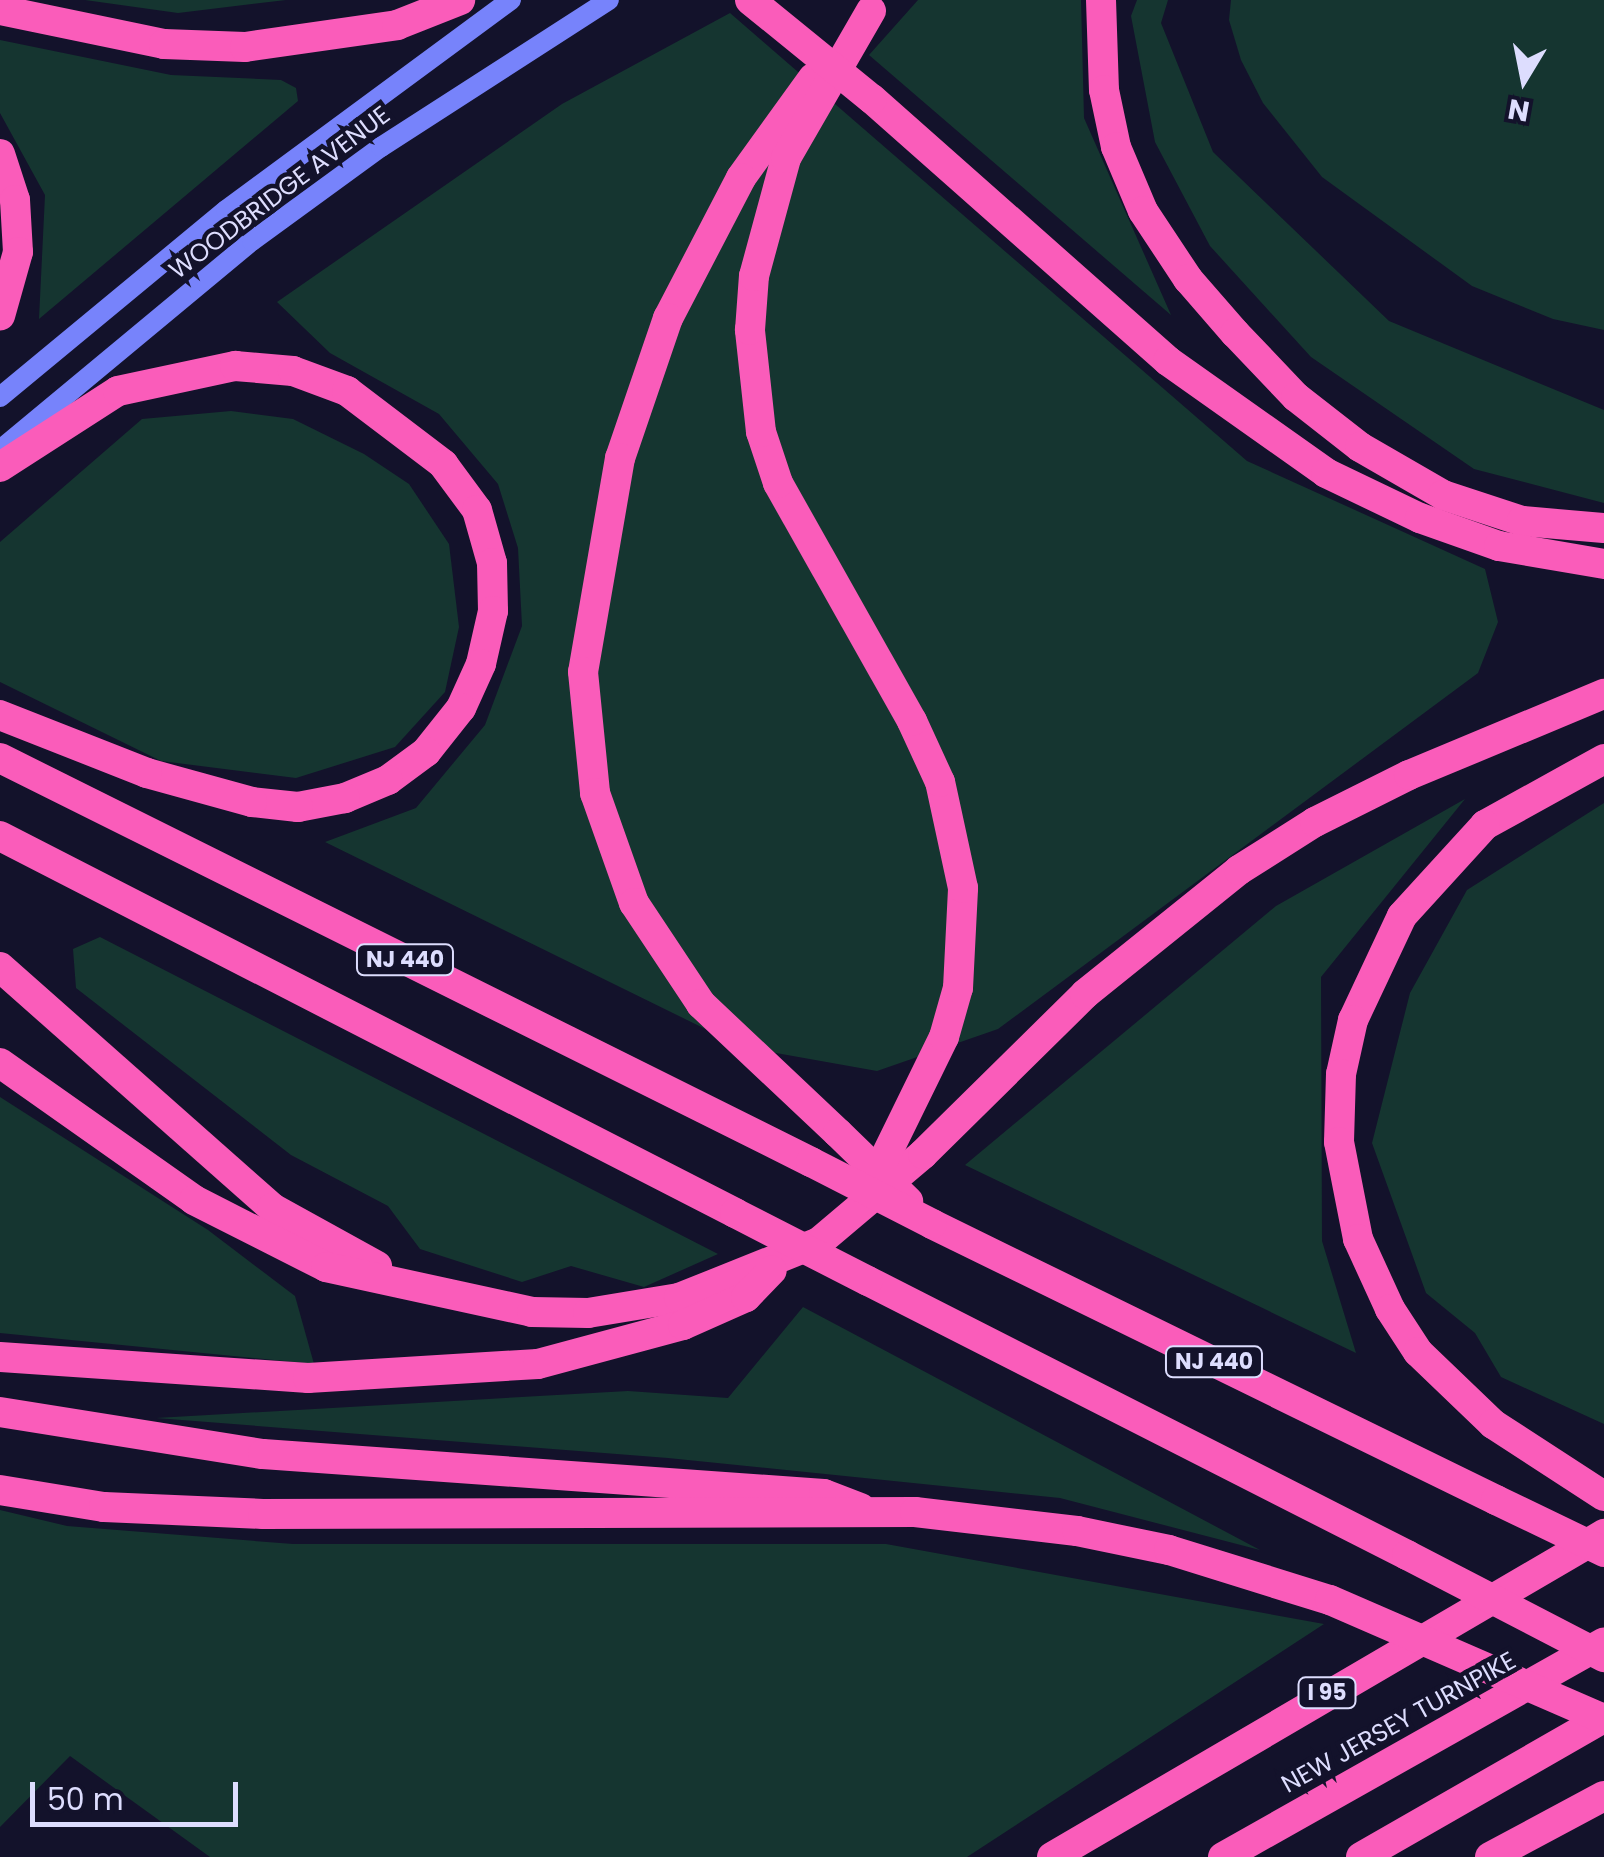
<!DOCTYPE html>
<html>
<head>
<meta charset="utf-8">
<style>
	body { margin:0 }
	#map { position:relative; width:1604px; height:1857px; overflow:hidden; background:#13122b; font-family:Poppins,sans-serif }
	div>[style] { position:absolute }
	.green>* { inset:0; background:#153530 }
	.secondary>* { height:20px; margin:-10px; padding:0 10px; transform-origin:10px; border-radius:10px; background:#7783fb }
	.highway>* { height:30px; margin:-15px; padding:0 15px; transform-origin:15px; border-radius:15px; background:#fa5cba }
	.highway-bridge>* { height:30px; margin:-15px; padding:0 15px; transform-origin:15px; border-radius:15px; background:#fa5cba }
	span { translate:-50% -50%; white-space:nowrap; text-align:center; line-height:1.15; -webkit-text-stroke:9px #13122b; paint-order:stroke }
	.shield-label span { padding:2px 8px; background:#13122b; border:2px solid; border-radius:8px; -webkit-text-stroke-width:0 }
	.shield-label { font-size:22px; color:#ddddfe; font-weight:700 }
	.street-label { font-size:25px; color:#ddddfe }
	.north { position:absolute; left:1474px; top:30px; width:100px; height:100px; -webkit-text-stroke:8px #13122b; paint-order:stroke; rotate:190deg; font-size:28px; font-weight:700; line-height:40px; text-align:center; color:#ddddfe }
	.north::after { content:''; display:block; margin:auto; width:35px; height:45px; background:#ddddfe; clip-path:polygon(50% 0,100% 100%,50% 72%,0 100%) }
	.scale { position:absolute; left:30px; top:1782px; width:208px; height:45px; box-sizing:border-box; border:5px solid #ddddfe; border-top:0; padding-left:12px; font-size:30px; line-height:35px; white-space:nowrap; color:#ddddfe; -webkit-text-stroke:8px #13122b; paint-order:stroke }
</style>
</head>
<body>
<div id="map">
	<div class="green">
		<div style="clip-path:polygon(85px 0,286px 0,178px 13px)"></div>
		<div style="clip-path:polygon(918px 0,1081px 0,1084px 118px,1171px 315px,869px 55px)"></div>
		<div style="clip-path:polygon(1137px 0,1168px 0,1161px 23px,1213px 152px,1389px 321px,1604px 410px,1604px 503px,1474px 469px,1311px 357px,1210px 246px,1155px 142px,1131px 16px)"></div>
		<div style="clip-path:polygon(1231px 0,1604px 0,1604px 330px,1553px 319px,1472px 286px,1322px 177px,1263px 103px,1241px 60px,1229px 20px)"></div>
		<div style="clip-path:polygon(730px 13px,1247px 461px,1485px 569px,1498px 622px,1478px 673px,998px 1029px,877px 1071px,742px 1047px,325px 842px,416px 808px,485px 725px,522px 626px,518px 548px,498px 484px,439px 414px,330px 353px,277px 302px,562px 104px)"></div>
		<div style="clip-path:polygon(0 40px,171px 75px,281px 80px,296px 88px,298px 101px,39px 319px,45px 195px,0 113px)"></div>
		<div style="clip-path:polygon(231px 411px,293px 419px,364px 454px,409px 484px,449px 544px,459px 627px,445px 692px,395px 747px,296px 778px,161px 761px,0 682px,0 542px,142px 419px)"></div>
		<div style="clip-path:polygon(1465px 799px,1321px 977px,1322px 1241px,1356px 1353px,965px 1165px,1276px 906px)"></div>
		<div style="clip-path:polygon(1604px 803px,1604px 1424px,1501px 1377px,1475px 1333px,1426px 1293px,1372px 1143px,1410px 993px,1467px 890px)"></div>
		<div style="clip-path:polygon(100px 937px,718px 1254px,644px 1287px,571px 1266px,522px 1282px,420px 1249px,388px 1206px,291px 1155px,76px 988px,73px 949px)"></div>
		<div style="clip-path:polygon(0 1097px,208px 1230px,295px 1296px,314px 1364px,0 1333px)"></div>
		<div style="clip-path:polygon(803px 1307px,1260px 1550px,1060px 1498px,668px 1458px,156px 1418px,628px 1391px,728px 1398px)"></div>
		<div style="clip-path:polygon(0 1510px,67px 1526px,293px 1544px,886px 1544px,1324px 1624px,967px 1857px,210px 1857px,70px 1756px,0 1827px)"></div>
	</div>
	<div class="secondary">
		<div style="left:0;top:397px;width:293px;rotate:-39.6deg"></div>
		<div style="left:226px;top:210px;width:354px;rotate:-36.4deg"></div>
		<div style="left:0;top:450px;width:327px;rotate:-39.7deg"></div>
		<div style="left:252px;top:241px;width:160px;rotate:-36.1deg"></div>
		<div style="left:381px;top:147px;width:271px;rotate:-32.8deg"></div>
	</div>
	<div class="highway">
		<div style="left:1101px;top:0;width:90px;rotate:88.1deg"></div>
		<div style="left:1104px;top:90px;width:58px;rotate:78.1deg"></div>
		<div style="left:1116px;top:147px;width:69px;rotate:67.1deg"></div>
		<div style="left:1143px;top:211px;width:82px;rotate:56.5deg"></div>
		<div style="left:1188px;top:279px;width:72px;rotate:49deg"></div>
		<div style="left:1235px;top:333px;width:88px;rotate:46.4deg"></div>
		<div style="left:1296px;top:397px;width:81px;rotate:38deg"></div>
		<div style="left:1360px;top:447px;width:96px;rotate:30deg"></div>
		<div style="left:1443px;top:495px;width:83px;rotate:18.2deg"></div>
		<div style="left:1522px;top:521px;width:82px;rotate:4.9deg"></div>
		<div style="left:0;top:10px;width:167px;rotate:11.7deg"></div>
		<div style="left:164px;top:44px;width:81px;rotate:2.1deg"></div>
		<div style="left:245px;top:47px;width:154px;rotate:-8.2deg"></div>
		<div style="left:397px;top:25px;width:68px;rotate:-21.6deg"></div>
		<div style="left:813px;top:78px;width:123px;rotate:125.8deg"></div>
		<div style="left:741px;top:178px;width:158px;rotate:117.5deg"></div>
		<div style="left:668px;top:318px;width:148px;rotate:108.9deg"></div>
		<div style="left:620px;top:458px;width:217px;rotate:99.8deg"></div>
		<div style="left:583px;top:672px;width:122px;rotate:84.3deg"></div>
		<div style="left:595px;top:793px;width:117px;rotate:70.5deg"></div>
		<div style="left:634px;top:903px;width:121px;rotate:56.4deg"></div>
		<div style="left:701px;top:1004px;width:188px;rotate:43.3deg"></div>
		<div style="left:872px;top:99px;width:395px;rotate:41.5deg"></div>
		<div style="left:1168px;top:361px;width:194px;rotate:35.3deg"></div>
		<div style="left:1326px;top:473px;width:104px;rotate:25.6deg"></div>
		<div style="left:1420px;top:518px;width:84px;rotate:19.5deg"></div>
		<div style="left:1499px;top:546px;width:107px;rotate:9.7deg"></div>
		<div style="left:0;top:154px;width:48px;rotate:71.9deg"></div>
		<div style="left:15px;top:200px;width:52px;rotate:86.7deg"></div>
		<div style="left:18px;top:252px;width:66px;rotate:105.7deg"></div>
		<div style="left:0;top:467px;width:140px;rotate:-32.8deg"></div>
		<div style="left:118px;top:391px;width:120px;rotate:-12.1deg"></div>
		<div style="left:235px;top:366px;width:58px;rotate:4.9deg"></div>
		<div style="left:293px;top:371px;width:58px;rotate:20.3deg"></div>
		<div style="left:347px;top:391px;width:121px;rotate:37.2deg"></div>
		<div style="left:443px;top:464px;width:57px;rotate:53.5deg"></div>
		<div style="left:477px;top:510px;width:55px;rotate:74.2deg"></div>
		<div style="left:492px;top:563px;width:48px;rotate:88.8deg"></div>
		<div style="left:493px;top:611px;width:54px;rotate:102.8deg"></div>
		<div style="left:481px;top:664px;width:48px;rotate:114.4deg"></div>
		<div style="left:461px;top:708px;width:56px;rotate:128.5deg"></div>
		<div style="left:426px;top:752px;width:47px;rotate:143.6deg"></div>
		<div style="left:388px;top:780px;width:47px;rotate:157.3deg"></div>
		<div style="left:345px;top:798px;width:48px;rotate:169.2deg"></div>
		<div style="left:298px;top:807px;width:46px;rotate:-173.8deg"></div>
		<div style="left:252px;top:802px;width:109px;rotate:-164.6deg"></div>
		<div style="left:147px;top:773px;width:158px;rotate:-158.5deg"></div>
		<div style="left:0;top:758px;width:906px;rotate:26.48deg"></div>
		<div style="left:1604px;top:759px;width:136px;rotate:151deg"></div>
		<div style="left:1485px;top:825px;width:123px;rotate:132.4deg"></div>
		<div style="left:1402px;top:916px;width:115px;rotate:115.2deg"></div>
		<div style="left:1353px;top:1020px;width:55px;rotate:102.5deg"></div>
		<div style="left:1341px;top:1074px;width:68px;rotate:91.7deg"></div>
		<div style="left:1339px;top:1142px;width:99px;rotate:78.9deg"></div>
		<div style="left:1358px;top:1239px;width:77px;rotate:65.4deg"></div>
		<div style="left:1390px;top:1309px;width:51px;rotate:56.9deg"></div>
		<div style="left:1418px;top:1352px;width:104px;rotate:43.8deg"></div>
		<div style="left:1493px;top:1424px;width:132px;rotate:33deg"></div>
		<div style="left:0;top:836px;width:826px;rotate:27.15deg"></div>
		<div style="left:0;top:967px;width:363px;rotate:41.5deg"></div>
		<div style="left:272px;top:1208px;width:120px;rotate:28.9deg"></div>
		<div style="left:0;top:1063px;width:237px;rotate:35.2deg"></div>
		<div style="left:194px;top:1200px;width:148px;rotate:26.9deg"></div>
		<div style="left:326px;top:1267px;width:211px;rotate:12.3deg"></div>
		<div style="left:532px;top:1312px;width:56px;rotate:1deg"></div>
		<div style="left:588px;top:1313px;width:92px;rotate:-9.4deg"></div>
		<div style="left:679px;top:1298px;width:151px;rotate:-21.8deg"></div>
		<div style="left:819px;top:1242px;width:136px;rotate:-40.2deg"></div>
		<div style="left:923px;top:1154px;width:228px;rotate:-44.6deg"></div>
		<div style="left:1085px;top:994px;width:198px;rotate:-38.8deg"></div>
		<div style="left:1239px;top:870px;width:90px;rotate:-32.3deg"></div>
		<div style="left:1315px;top:822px;width:105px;rotate:-26.6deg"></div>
		<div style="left:1409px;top:775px;width:211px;rotate:-22.6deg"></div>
		<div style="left:870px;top:1188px;width:168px;rotate:-63.9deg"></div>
		<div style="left:944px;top:1037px;width:51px;rotate:-74.1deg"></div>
		<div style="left:958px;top:988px;width:100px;rotate:-87.1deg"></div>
		<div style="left:963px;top:888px;width:108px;rotate:-102.2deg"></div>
		<div style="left:940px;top:782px;width:67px;rotate:-114.7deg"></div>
		<div style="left:912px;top:721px;width:273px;rotate:-119.4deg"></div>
		<div style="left:778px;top:483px;width:54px;rotate:-108.4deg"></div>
		<div style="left:761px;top:432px;width:103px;rotate:-96.2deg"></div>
		<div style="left:750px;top:330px;width:54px;rotate:-85.8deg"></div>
		<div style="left:754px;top:276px;width:122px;rotate:-74.8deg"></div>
		<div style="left:786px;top:158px;width:170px;rotate:-60deg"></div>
		<div style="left:932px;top:1224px;width:628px;rotate:26.08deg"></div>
		<div style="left:868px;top:1281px;width:605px;rotate:26.95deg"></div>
		<div style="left:0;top:1357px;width:309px;rotate:3.9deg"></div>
		<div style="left:308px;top:1378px;width:230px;rotate:-3.5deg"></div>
		<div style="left:538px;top:1364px;width:150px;rotate:-15.1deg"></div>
		<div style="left:683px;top:1325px;width:69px;rotate:-24deg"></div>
		<div style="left:746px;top:1297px;width:37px;rotate:-46deg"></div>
		<div style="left:0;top:1412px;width:266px;rotate:9.1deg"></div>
		<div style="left:263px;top:1454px;width:562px;rotate:4.08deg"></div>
		<div style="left:824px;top:1494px;width:39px;rotate:21deg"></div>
		<div style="left:0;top:1490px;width:105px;rotate:9.3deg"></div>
		<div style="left:104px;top:1507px;width:159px;rotate:2.5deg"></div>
		<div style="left:263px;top:1514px;width:652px;rotate:-0.18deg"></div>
		<div style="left:915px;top:1512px;width:163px;rotate:6.7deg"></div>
		<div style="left:1077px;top:1531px;width:94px;rotate:11.7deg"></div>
		<div style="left:1169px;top:1550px;width:169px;rotate:17.3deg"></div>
		<div style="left:1052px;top:1857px;width:640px;rotate:-30.33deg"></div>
		<div style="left:1223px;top:1857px;width:437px;rotate:-29.4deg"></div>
		<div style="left:1361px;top:1857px;width:280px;rotate:-29.8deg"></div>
		<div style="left:1490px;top:1857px;width:129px;rotate:-28.2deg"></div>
	</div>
	<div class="highway-bridge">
		<div style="left:750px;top:0;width:157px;rotate:39.1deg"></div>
		<div style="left:838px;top:1133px;width:98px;rotate:44.2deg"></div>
		<div style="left:811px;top:1162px;width:136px;rotate:27.1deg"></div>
		<div style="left:735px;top:1213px;width:149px;rotate:27.1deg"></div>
		<div style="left:1496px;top:1500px;width:120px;rotate:25.7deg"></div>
		<div style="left:1407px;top:1555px;width:222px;rotate:27.4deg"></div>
		<div style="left:1330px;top:1600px;width:299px;rotate:23.5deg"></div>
	</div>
	<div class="shield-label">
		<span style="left:405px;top:960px">NJ 440</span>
		<span style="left:1214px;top:1362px">NJ 440</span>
		<span style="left:1327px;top:1693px">I 95</span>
	</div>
	<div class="street-label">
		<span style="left:280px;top:193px;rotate:-37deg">WOODBRIDGE AVENUE</span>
		<span style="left:1399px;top:1723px;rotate:-29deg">NEW JERSEY TURNPIKE</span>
	</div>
	<div class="north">N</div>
	<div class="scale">50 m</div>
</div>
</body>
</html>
